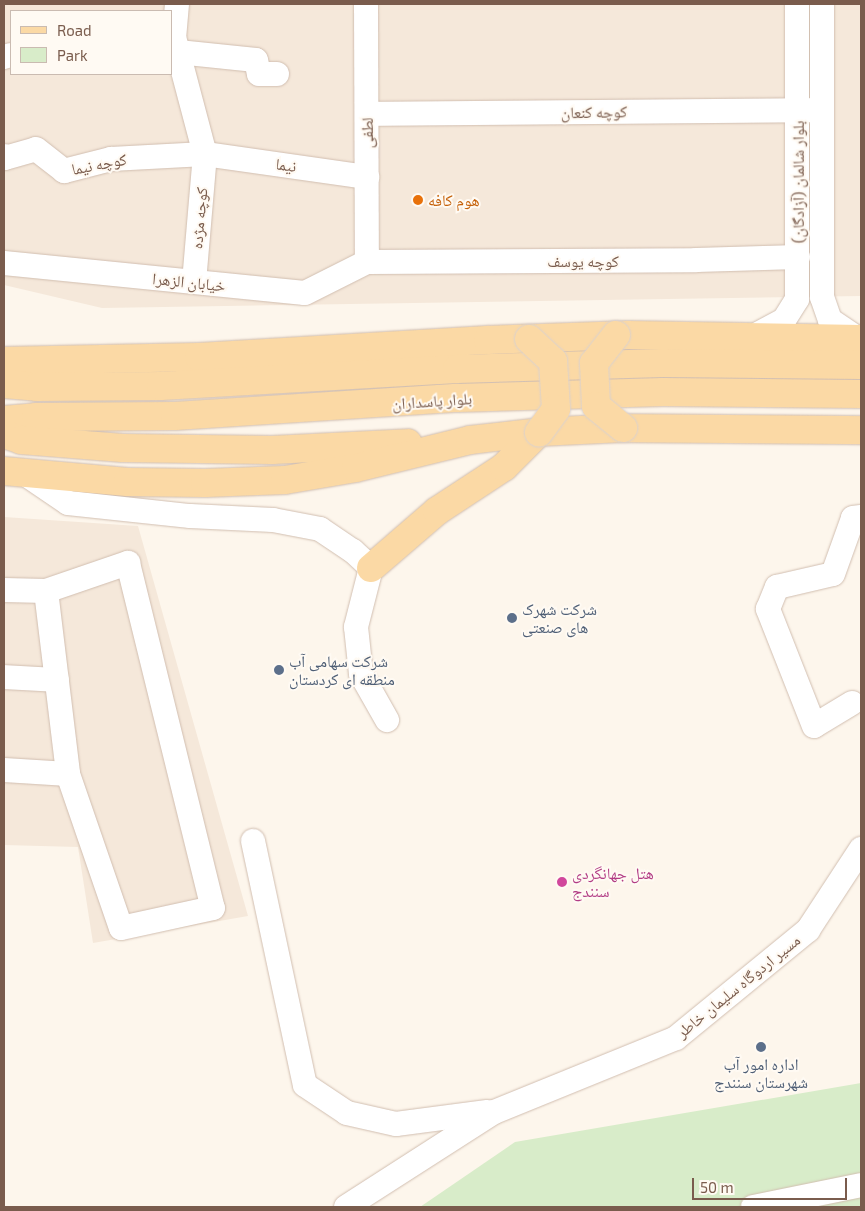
<!DOCTYPE html>
<html>
<head>
<meta charset="utf-8">
<style>
	body { margin:0 }
	#map { position:relative; width:865px; height:1211px; overflow:hidden; background:#fdf6ec; font-family:"Exo 2","Noto Naskh Arabic",sans-serif }
	div>[style] { position:absolute }
	.residential>* { inset:0; background:#f5e8da }
	.green>* { inset:0; background:#d8ecc9 }
	.roads { filter:drop-shadow(0 0 1px #d1beb0) drop-shadow(0 0 1px #d1beb0) }
	.minor>* { height:24px; margin:-12px; padding:0 12px; transform-origin:12px; border-radius:12px; background:#fff }
	.major>* { height:28px; margin:-14px; padding:0 14px; transform-origin:14px; border-radius:14px; background:#fbd9a5 }
	.bridges { filter:drop-shadow(0 0 1px #dad1cd) drop-shadow(0 0 1px #dad1cd) }
	.major-bridge>* { height:28px; margin:-14px; padding:0 14px; transform-origin:14px; border-radius:14px; background:#fbd9a5 }
	.dots>* { width:14px; height:14px; translate:-50% -50%; box-sizing:border-box; border:2px solid #fffaf3; border-radius:50% }
	span { translate:-50% -50%; white-space:nowrap; text-align:center; line-height:1.15; -webkit-text-stroke:4px #fffaf3; paint-order:stroke }
	.street-label { font-size:16px; color:#7a5c4d }
	.food-label { font-size:16px; color:#c56008 }
	.left { translate:0 -50%; text-align:left }
	.service-label { font-size:16px; color:#4e5e75 }
	.hotel-label { font-size:16px; color:#b23c85 }
	.frame { position:absolute; inset:0; border:5px solid #7a5c4d; pointer-events:none }
	.legend { position:absolute; left:10px; top:10px; width:162px; height:65px; box-sizing:border-box; background:#fffaf3; border:1px solid #cabbb1; margin:0; padding:6px 9px; list-style:none; font-size:15px; color:#7a5c4d }
	.legend li { display:flex; align-items:center; gap:10px; height:25px }
	.legend b { width:25px; border:1px solid #cabbb1 }
	.scale { position:absolute; left:692px; top:1178px; width:155px; height:22px; box-sizing:border-box; border:2px solid #7a5c4d; border-top:0; padding-left:6px; font-size:15px; line-height:18px; white-space:nowrap; color:#7a5c4d; -webkit-text-stroke:4px #fffaf3; paint-order:stroke }
</style>
</head>
<body>
<div id="map">
	<div class="residential">
		<div style="clip-path:polygon(evenodd,4px 4px,861px 4px,861px 296px,102px 308px,4px 285px,4px 4px,11px 11px,171px 11px,171px 74px,11px 74px,11px 11px)"></div>
		<div style="clip-path:polygon(4px 517px,138px 526px,248px 916px,93px 943px,78px 847px,4px 845px)"></div>
	</div>
	<div class="green">
		<div style="clip-path:polygon(861px 1083px,861px 1207px,420px 1207px,515px 1142px)"></div>
	</div>
	<div class="roads">
		<div class="minor">
			<div style="left:177px;top:4px;width:33px;rotate:95deg"></div>
			<div style="left:174px;top:37px;width:121px;rotate:75.2deg"></div>
			<div style="left:205px;top:154px;width:128px;rotate:94.9deg"></div>
			<div style="left:366px;top:4px;width:258px;rotate:89.8deg"></div>
			<div style="left:822px;top:4px;width:293px;rotate:90deg"></div>
			<div style="left:822px;top:297px;width:24px;rotate:71deg"></div>
			<div style="left:830px;top:320px;width:34px;rotate:34deg"></div>
			<div style="left:178px;top:52px;width:78px;rotate:5.9deg"></div>
			<div style="left:256px;top:60px;width:14px;rotate:78deg"></div>
			<div style="left:259px;top:74px;width:18px"></div>
			<div style="left:4px;top:57px;width:7px;rotate:-16deg"></div>
			<div style="left:367px;top:114px;width:455px;rotate:-0.5deg"></div>
			<div style="left:4px;top:156px;width:2px;rotate:63deg"></div>
			<div style="left:5px;top:158px;width:32px;rotate:-16deg"></div>
			<div style="left:36px;top:149px;width:36px;rotate:38deg"></div>
			<div style="left:64px;top:171px;width:49px;rotate:-14.3deg"></div>
			<div style="left:111px;top:159px;width:94px;rotate:-3deg"></div>
			<div style="left:205px;top:154px;width:164px;rotate:8.1deg"></div>
			<div style="left:4px;top:263px;width:302px;rotate:5.7deg"></div>
			<div style="left:305px;top:293px;width:69px;rotate:-26.6deg"></div>
			<div style="left:367px;top:262px;width:329px;rotate:-0.3deg"></div>
			<div style="left:696px;top:260px;width:102px;rotate:-1.7deg"></div>
			<div style="left:752px;top:337px;width:36px;rotate:-28deg"></div>
			<div style="left:784px;top:320px;width:25px;rotate:-58deg"></div>
			<div style="left:797px;top:299px;width:295px;rotate:-90deg"></div>
			<div style="left:24px;top:473px;width:53px;rotate:34.3deg"></div>
			<div style="left:68px;top:503px;width:123px;rotate:6.1deg"></div>
			<div style="left:190px;top:516px;width:83px;rotate:2.8deg"></div>
			<div style="left:273px;top:520px;width:48px;rotate:10.8deg"></div>
			<div style="left:320px;top:529px;width:40px;rotate:34deg"></div>
			<div style="left:353px;top:551px;width:25px;rotate:43deg"></div>
			<div style="left:371px;top:568px;width:61px;rotate:104.3deg"></div>
			<div style="left:356px;top:627px;width:47px;rotate:83.9deg"></div>
			<div style="left:361px;top:674px;width:53px;rotate:60.5deg"></div>
			<div style="left:4px;top:590px;width:42px;rotate:1.4deg"></div>
			<div style="left:46px;top:591px;width:184px;rotate:83.1deg"></div>
			<div style="left:68px;top:774px;width:64px;rotate:-176.4deg"></div>
			<div style="left:46px;top:591px;width:87px;rotate:-18.9deg"></div>
			<div style="left:128px;top:563px;width:355px;rotate:76.2deg"></div>
			<div style="left:213px;top:908px;width:94px;rotate:167.7deg"></div>
			<div style="left:121px;top:928px;width:163px;rotate:-109deg"></div>
			<div style="left:4px;top:677px;width:53px;rotate:3.2deg"></div>
			<div style="left:852px;top:703px;width:44px;rotate:148.8deg"></div>
			<div style="left:814px;top:726px;width:126px;rotate:-111.5deg"></div>
			<div style="left:768px;top:609px;width:24px;rotate:-68deg"></div>
			<div style="left:777px;top:587px;width:57px;rotate:-13.1deg"></div>
			<div style="left:833px;top:574px;width:59px;rotate:-70.3deg"></div>
			<div style="left:853px;top:518px;width:8px;rotate:-7deg"></div>
			<div style="left:253px;top:841px;width:249px;rotate:78deg"></div>
			<div style="left:305px;top:1085px;width:50px;rotate:33.7deg"></div>
			<div style="left:347px;top:1113px;width:50px;rotate:12.7deg"></div>
			<div style="left:396px;top:1124px;width:92px;rotate:-7.5deg"></div>
			<div style="left:346px;top:1207px;width:176px;rotate:-32.7deg"></div>
			<div style="left:494px;top:1112px;width:196px;rotate:-22.1deg"></div>
			<div style="left:676px;top:1038px;width:171px;rotate:-39.3deg"></div>
			<div style="left:808px;top:930px;width:97px;rotate:-56.8deg"></div>
			<div style="left:753px;top:1207px;width:110px;rotate:-11.5deg"></div>
		</div>
		<div class="major">
			<div style="left:4px;top:361px;width:195px;rotate:-1.2deg"></div>
			<div style="left:199px;top:357px;width:289px;rotate:-3.4deg"></div>
			<div style="left:488px;top:340px;width:140px;rotate:-2deg"></div>
			<div style="left:628px;top:335px;width:233px;rotate:1deg"></div>
			<div style="left:4px;top:384px;width:33px;rotate:5deg"></div>
			<div style="left:37px;top:387px;width:124px;rotate:-0.5deg"></div>
			<div style="left:161px;top:386px;width:296px;rotate:-3.3deg"></div>
			<div style="left:457px;top:369px;width:206px;rotate:-1.7deg"></div>
			<div style="left:663px;top:363px;width:198px;rotate:0.6deg"></div>
			<div style="left:4px;top:420px;width:32px;rotate:-5deg"></div>
			<div style="left:36px;top:417px;width:139px;rotate:-0.4deg"></div>
			<div style="left:175px;top:416px;width:283px;rotate:-3.7deg"></div>
			<div style="left:457px;top:398px;width:206px;rotate:-1.7deg"></div>
			<div style="left:663px;top:392px;width:198px;rotate:0.6deg"></div>
			<div style="left:4px;top:434px;width:18px;rotate:19deg"></div>
			<div style="left:21px;top:440px;width:102px;rotate:4.5deg"></div>
			<div style="left:123px;top:448px;width:149px;rotate:0.8deg"></div>
			<div style="left:272px;top:450px;width:136px;rotate:-2.9deg"></div>
			<div style="left:4px;top:471px;width:124px;rotate:5.1deg"></div>
			<div style="left:128px;top:482px;width:77px;rotate:0.7deg"></div>
			<div style="left:205px;top:483px;width:80px;rotate:-2.1deg"></div>
			<div style="left:285px;top:480px;width:72px;rotate:-9.6deg"></div>
			<div style="left:356px;top:468px;width:117px;rotate:-13.8deg"></div>
			<div style="left:470px;top:440px;width:69px;rotate:-6.6deg"></div>
			<div style="left:539px;top:432px;width:84px;rotate:-2.7deg"></div>
			<div style="left:623px;top:428px;width:238px;rotate:0.5deg"></div>
			<div style="left:371px;top:568px;width:87px;rotate:-40.8deg"></div>
			<div style="left:437px;top:511px;width:80px;rotate:-33.3deg"></div>
			<div style="left:504px;top:467px;width:49px;rotate:-45deg"></div>
		</div>
	</div>
	<div class="bridges">
		<div class="major-bridge">
			<div style="left:616px;top:335px;width:36px;rotate:128deg"></div>
			<div style="left:594px;top:363px;width:43px;rotate:87.3deg"></div>
			<div style="left:596px;top:406px;width:35px;rotate:39deg"></div>
			<div style="left:529px;top:339px;width:33px;rotate:43deg"></div>
			<div style="left:553px;top:361px;width:48px;rotate:86.4deg"></div>
			<div style="left:556px;top:409px;width:29px;rotate:126deg"></div>
		</div>
	</div>
	<div class="dots">
		<div style="left:418px;top:200px;background:#e8710a"></div>
		<div style="left:512px;top:618px;background:#5c6f8a"></div>
		<div style="left:279px;top:670px;background:#5c6f8a"></div>
		<div style="left:562px;top:882px;background:#d1479c"></div>
		<div style="left:761px;top:1047px;background:#5c6f8a"></div>
	</div>
	<div class="street-label">
		<span style="left:594px;top:112px;rotate:-1deg">کوچه کنعان</span>
		<span style="left:367px;top:133px;rotate:-90deg">لطفی</span>
		<span style="left:99px;top:164px;rotate:-11deg">کوچه نیما</span>
		<span style="left:286px;top:165px;rotate:8deg">نیما</span>
		<span style="left:798px;top:182px;rotate:-90deg">بلوار شالمان (آزادگان)</span>
		<span style="left:199px;top:218px;rotate:-85deg">کوچه مژده</span>
		<span style="left:583px;top:261px">کوچه یوسف</span>
		<span style="left:189px;top:282px;rotate:6deg">خیابان الزهرا</span>
		<span style="left:432px;top:401px;rotate:-4deg">بلوار پاسداران</span>
		<span style="left:738px;top:986px;rotate:-39deg">مسیر اردوگاه سلیمان خاطر</span>
	</div>
	<div class="food-label">
		<span class="left" style="left:428px;top:200px">هوم کافه</span>
	</div>
	<div class="service-label">
		<span class="left" style="left:522px;top:618px">شرکت شهرک<br>های صنعتی</span>
		<span class="left" style="left:289px;top:670px">شرکت سهامی آب<br>منطقه ای کردستان</span>
		<span style="left:761px;top:1073px">اداره امور آب<br>شهرستان سنندج</span>
	</div>
	<div class="hotel-label">
		<span class="left" style="left:572px;top:882px">هتل جهانگردی<br>سنندج</span>
	</div>
	<div class="frame"></div>
	<ul class="legend">
	<li><b style="height:6px;background:#fbd9a5"></b>Road</li>
	<li><b style="height:14px;background:#d8ecc9"></b>Park</li>
	</ul>
	<div class="scale">50 m</div>
</div>
</body>
</html>
